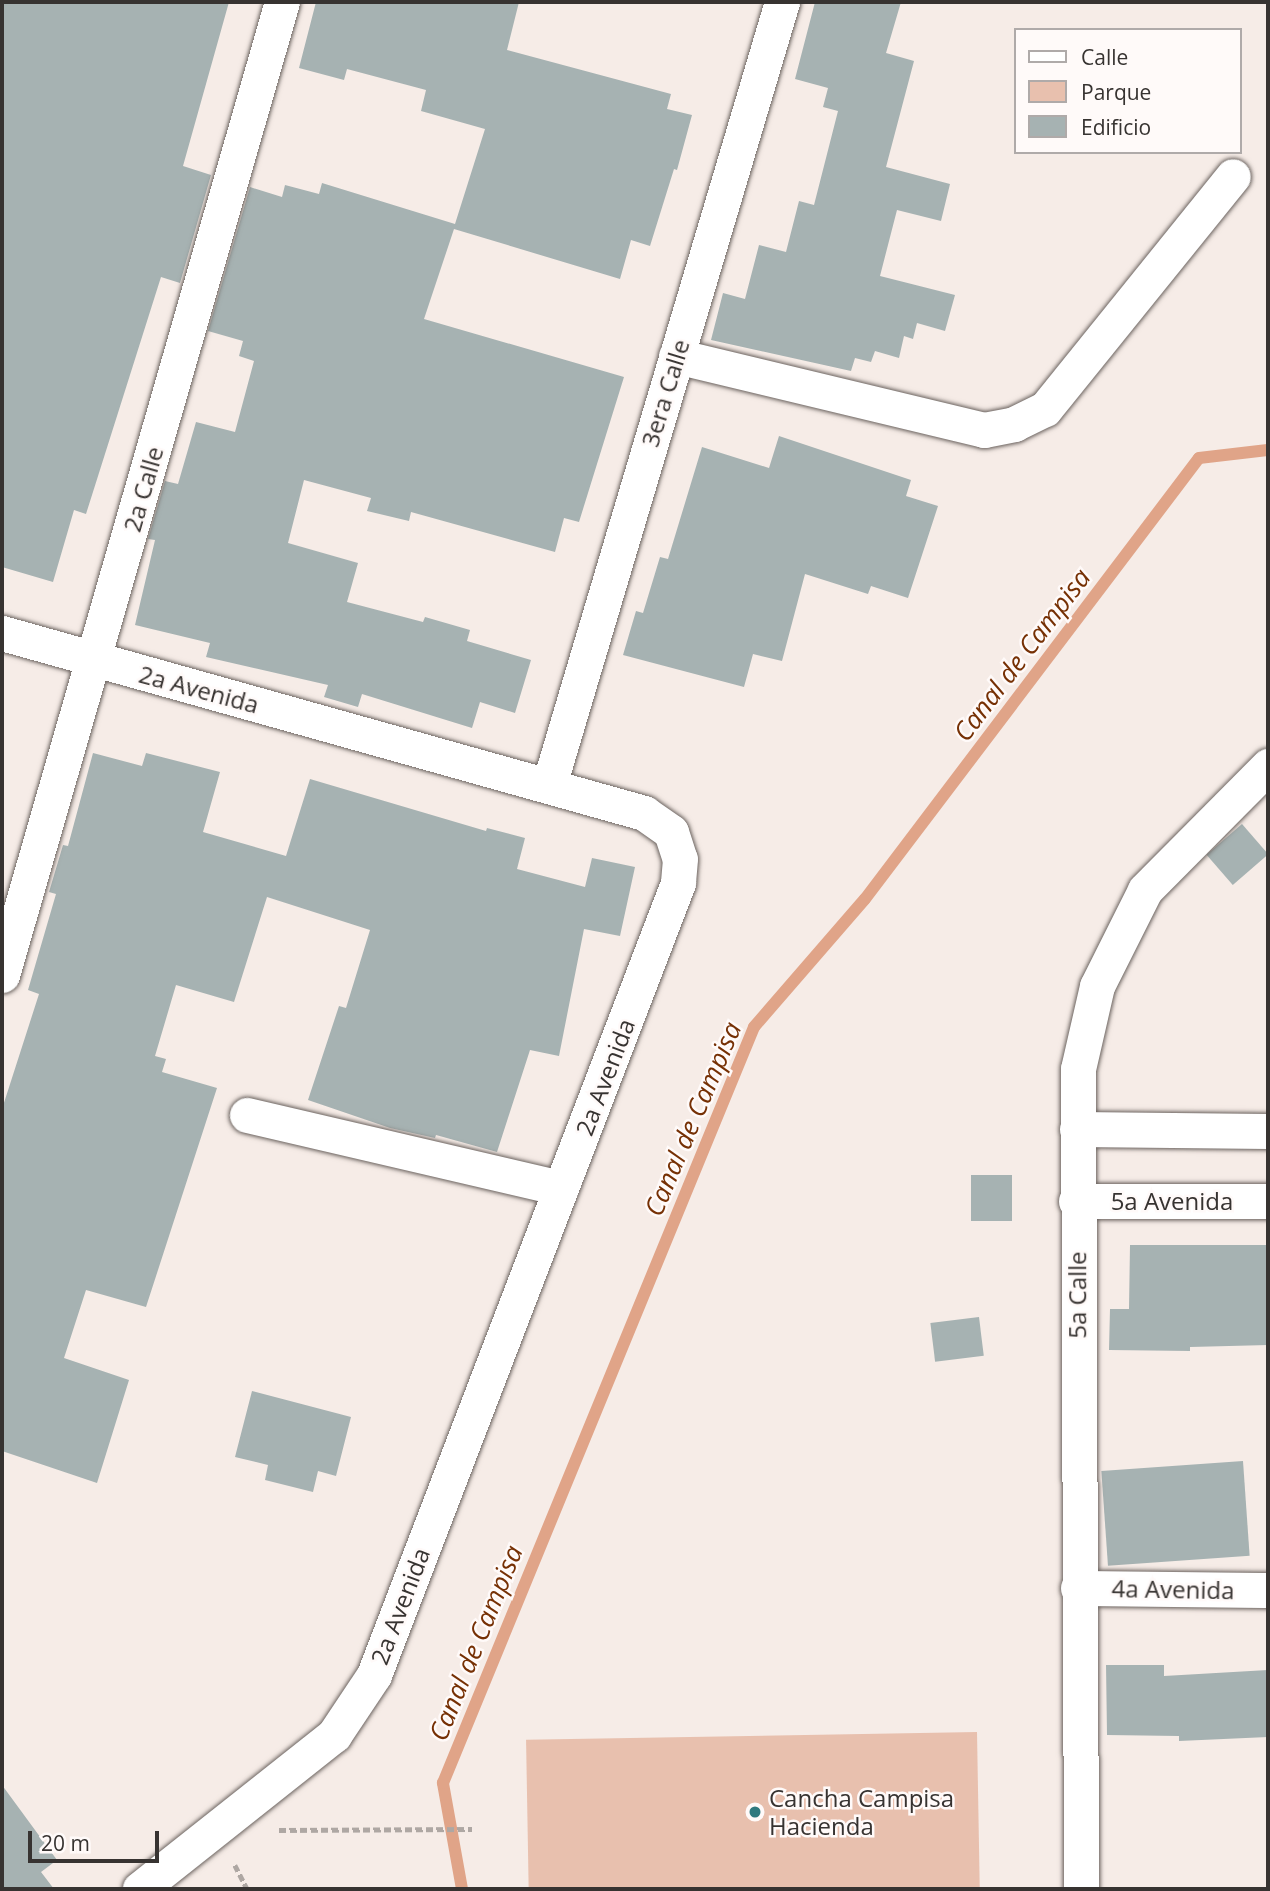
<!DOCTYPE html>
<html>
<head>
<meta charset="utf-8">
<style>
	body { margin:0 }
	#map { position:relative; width:1270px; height:1891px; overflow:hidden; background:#f6ece7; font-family:"Open Sans",sans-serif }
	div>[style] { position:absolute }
	.green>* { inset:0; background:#e8c0ae; transform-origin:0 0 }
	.stream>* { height:12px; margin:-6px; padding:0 6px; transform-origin:6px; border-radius:6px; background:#e0a488 }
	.building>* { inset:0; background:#a6b2b2; transform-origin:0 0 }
	.path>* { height:4.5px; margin-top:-2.25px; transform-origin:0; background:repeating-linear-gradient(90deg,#aea7a3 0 7px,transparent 0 10.5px) }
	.roads { filter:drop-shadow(0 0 2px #6b635f) drop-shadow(0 0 2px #6b635f) }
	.street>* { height:35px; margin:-17.5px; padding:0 17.5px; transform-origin:17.5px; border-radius:17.5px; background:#fff }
	.dots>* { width:19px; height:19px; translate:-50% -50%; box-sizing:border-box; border:4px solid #fffaf9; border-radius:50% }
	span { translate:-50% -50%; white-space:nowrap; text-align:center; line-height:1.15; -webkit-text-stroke:5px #fffaf9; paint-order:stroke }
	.street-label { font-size:24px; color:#373331 }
	.poi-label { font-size:24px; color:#373331 }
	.left { translate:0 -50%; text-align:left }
	.water-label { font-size:26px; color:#763004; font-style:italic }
	.frame { position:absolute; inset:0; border:4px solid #373331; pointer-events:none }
	.legend { position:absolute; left:1014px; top:28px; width:228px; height:126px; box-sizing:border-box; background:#fffaf9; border:2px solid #afaaa9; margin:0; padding:9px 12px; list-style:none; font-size:21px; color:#373331 }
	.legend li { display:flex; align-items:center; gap:14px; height:35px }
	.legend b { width:35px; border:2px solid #afaaa9 }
	.scale { position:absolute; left:28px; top:1831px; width:131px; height:32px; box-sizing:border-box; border:4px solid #373331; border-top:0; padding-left:9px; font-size:21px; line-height:24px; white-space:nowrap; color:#373331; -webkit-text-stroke:5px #fffaf9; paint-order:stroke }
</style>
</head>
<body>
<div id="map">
	<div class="green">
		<div style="left:977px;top:1732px;width:157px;height:451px;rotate:89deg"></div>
	</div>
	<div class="stream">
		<div style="left:462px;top:1889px;width:108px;rotate:-100.2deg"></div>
		<div style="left:443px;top:1783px;width:817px;rotate:-67.64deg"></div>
		<div style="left:754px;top:1027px;width:169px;rotate:-49.1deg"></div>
		<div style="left:865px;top:899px;width:553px;rotate:-52.86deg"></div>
		<div style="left:1199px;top:458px;width:69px;rotate:-6.6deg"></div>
	</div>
	<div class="building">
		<div style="clip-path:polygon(2px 2px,229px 2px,183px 166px,211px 175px,180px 283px,161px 277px,86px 514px,74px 510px,53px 582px,2px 567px)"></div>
		<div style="clip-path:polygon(316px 2px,519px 2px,507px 50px,671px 94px,667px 109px,692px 115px,677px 170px,674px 169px,650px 246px,631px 240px,620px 279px,454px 229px,424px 319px,624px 377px,579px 522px,564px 518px,555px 552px,411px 512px,409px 521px,367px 511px,371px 498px,304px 480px,288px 543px,358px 563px,347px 602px,423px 622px,425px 617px,470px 630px,467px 641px,531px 660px,515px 713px,480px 702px,472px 728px,362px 694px,358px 707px,324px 697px,328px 685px,206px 657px,210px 643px,135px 625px,155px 540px,148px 539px,165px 481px,178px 484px,196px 422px,235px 432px,254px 361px,239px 356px,243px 341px,208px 331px,250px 187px,282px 197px,285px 185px,319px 194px,322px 183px,455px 224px,485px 129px,421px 111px,426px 90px,347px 69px,344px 80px,299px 68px)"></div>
		<div style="clip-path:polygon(815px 2px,901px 2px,886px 53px,914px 61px,886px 167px,950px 184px,941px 221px,897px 210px,880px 276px,955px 295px,945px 331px,917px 323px,913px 339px,904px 336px,899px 358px,875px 351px,871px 362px,855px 358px,851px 371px,711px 340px,723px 293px,745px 299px,759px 245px,786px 252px,799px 201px,814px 205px,838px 111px,823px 107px,828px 88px,795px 79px)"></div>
		<div style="clip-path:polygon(779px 436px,911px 480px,906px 496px,938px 506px,908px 598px,871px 586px,868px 594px,805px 574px,782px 661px,753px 654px,744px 687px,623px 655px,636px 611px,643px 613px,660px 557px,668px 559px,702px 447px,769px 468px)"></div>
		<div style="clip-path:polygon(93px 753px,142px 766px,146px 753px,220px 772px,203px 832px,286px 856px,310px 779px,486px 831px,487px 828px,525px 838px,517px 869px,585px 887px,592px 858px,635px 867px,620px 936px,584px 929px,559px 1056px,530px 1050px,497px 1152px,436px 1135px,435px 1138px,390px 1128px,308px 1100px,339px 1006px,346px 1008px,370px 930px,267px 897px,234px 1002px,176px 985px,155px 1056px,166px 1059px,162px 1072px,217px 1088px,146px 1307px,86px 1290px,64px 1358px,129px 1380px,97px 1483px,2px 1451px,2px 1109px,39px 994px,28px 990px,56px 894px,49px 892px,63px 845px,68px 846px)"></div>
		<div style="left:1242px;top:824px;width:40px;height:47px;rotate:49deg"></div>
		<div style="left:971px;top:1175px;width:41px;height:46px"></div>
		<div style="clip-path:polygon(1130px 1245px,1268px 1245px,1268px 1345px,1190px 1347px,1190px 1351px,1109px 1350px,1110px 1309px,1129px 1309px)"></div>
		<div style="left:979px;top:1317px;width:39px;height:49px;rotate:83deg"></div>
		<div style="clip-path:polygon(252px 1391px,351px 1417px,336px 1476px,318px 1471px,313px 1492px,265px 1480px,268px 1465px,235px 1457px)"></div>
		<div style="left:1243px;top:1461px;width:95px;height:142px;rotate:86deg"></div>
		<div style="clip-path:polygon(1106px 1665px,1164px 1665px,1164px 1676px,1268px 1670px,1268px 1737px,1179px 1741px,1179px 1736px,1107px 1735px)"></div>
		<div style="clip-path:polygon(2px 1785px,57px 1860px,41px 1872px,54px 1889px,2px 1889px)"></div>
	</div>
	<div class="path">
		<div style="left:279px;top:1830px;width:193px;rotate:-0.3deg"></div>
		<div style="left:235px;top:1865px;width:27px;rotate:63deg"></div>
	</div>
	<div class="roads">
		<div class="street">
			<div style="left:676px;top:356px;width:317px;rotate:13.5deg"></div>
			<div style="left:984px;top:430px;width:31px;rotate:-11deg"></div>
			<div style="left:1014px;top:424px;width:34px;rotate:-26deg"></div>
			<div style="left:1045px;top:409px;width:299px;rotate:-51.1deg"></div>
			<div style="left:2px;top:633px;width:667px;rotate:15.66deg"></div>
			<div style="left:644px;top:813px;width:33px;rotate:35deg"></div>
			<div style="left:671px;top:832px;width:28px;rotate:72deg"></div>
			<div style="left:680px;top:859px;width:24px;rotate:95deg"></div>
			<div style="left:678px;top:883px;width:848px;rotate:111deg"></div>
			<div style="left:374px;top:1675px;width:72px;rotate:123.7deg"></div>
			<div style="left:334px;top:1735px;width:248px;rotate:141.6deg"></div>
			<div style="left:549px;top:785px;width:817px;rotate:-73.43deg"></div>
			<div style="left:2px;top:975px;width:1012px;rotate:-73.95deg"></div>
			<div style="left:247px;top:1115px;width:322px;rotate:13.1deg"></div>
			<div style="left:1077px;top:1129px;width:191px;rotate:0.6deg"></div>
			<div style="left:1076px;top:1201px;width:192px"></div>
			<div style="left:1078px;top:1588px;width:190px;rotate:0.6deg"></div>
			<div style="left:1081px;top:1889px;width:820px;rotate:-90.21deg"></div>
			<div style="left:1078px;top:1069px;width:85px;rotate:-77.1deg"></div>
			<div style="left:1097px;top:986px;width:107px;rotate:-63.4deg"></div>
			<div style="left:1145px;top:890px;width:175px;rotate:-45.2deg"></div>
		</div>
	</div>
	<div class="dots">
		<div style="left:755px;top:1812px;background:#2f797e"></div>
	</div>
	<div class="street-label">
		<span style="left:665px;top:393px;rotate:-73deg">3era Calle</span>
		<span style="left:143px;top:489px;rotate:-74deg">2a Calle</span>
		<span style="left:199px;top:689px;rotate:15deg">2a Avenida</span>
		<span style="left:605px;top:1077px;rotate:-69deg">2a Avenida</span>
		<span style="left:1172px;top:1201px">5a Avenida</span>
		<span style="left:1077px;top:1295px;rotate:-90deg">5a Calle</span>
		<span style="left:1173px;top:1589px;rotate:1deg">4a Avenida</span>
		<span style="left:400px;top:1606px;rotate:-69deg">2a Avenida</span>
	</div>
	<div class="poi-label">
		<span class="left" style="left:769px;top:1812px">Cancha Campisa<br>Hacienda</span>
	</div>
	<div class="water-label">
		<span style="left:1022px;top:655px;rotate:-53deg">Canal de Campisa</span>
		<span style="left:693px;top:1119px;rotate:-67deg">Canal de Campisa</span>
		<span style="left:476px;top:1643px;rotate:-68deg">Canal de Campisa</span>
	</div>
	<div class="frame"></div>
	<ul class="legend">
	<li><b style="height:9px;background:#fff"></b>Calle</li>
	<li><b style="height:19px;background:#e8c0ae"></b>Parque</li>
	<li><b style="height:19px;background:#a6b2b2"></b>Edificio</li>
	</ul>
	<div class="scale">20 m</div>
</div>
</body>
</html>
